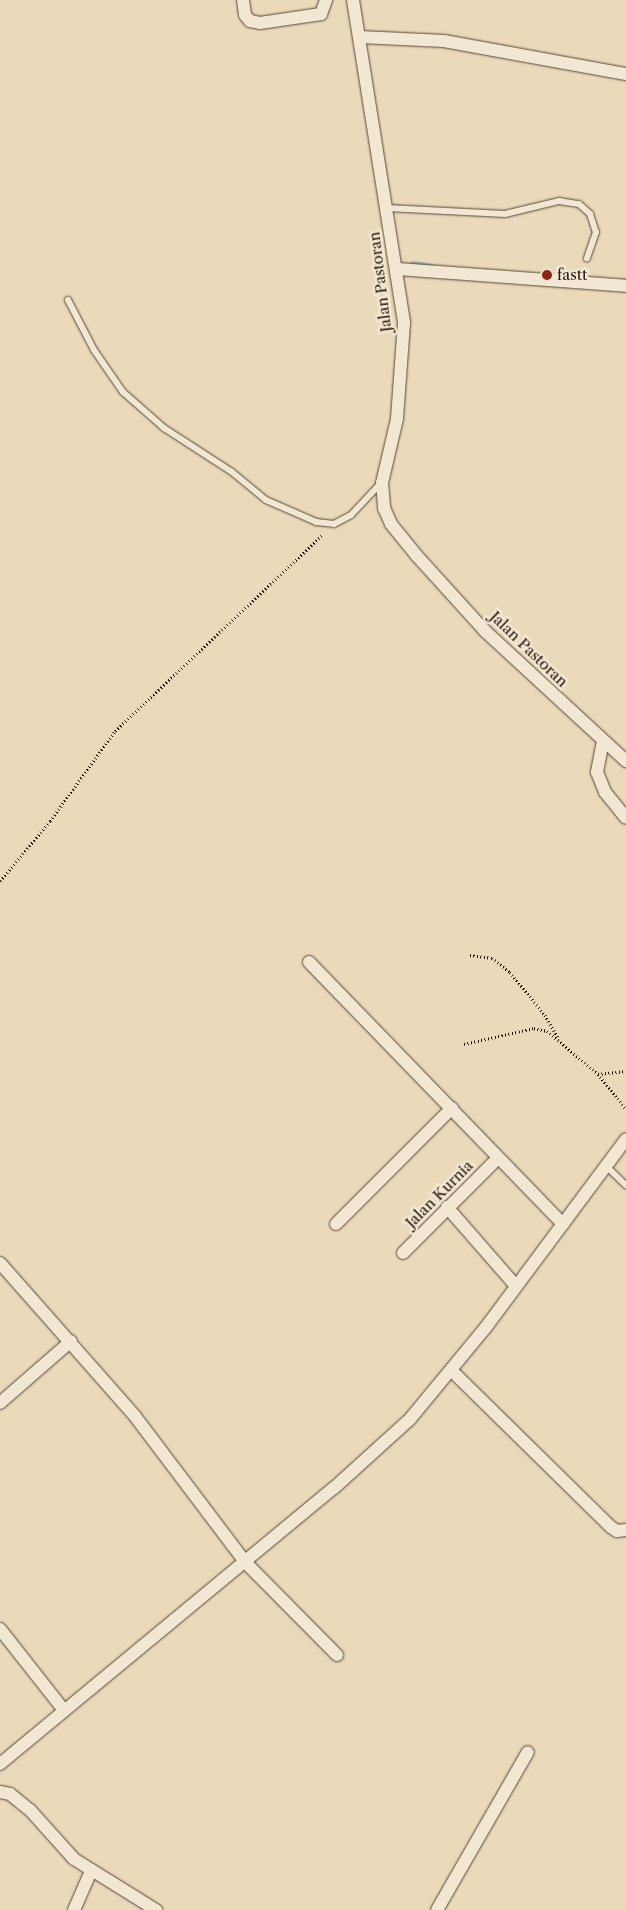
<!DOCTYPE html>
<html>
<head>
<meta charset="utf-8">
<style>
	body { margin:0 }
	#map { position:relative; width:626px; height:1910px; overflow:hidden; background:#eadaba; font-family:"Libre Caslon Text",serif }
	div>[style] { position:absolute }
	.stream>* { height:4.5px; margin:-2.25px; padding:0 2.25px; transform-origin:2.25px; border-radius:2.25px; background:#9cb8ba }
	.path>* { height:2.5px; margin-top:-1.25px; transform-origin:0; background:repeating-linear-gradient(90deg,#26150b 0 1px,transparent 0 3.5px) }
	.roads { filter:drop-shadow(0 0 1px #574637) drop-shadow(0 0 1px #574637) }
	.service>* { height:6px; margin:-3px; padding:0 3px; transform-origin:3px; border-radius:3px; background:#f1e7d2 }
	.minor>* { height:12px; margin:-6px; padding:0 6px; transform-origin:6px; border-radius:6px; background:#f1e7d2 }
	.dots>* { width:14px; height:14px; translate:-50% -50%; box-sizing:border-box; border:2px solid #f1e7d2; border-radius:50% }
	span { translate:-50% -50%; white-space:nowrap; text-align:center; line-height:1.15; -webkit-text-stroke:5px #f1e7d2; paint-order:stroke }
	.poi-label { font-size:15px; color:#26150b }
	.left { translate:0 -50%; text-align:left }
	.street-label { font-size:15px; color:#26150b }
</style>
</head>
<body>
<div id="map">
	<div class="stream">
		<div style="left:413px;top:263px;width:19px;rotate:9deg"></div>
	</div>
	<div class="path">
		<div style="left:0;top:881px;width:78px;rotate:-50.2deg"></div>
		<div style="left:50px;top:821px;width:111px;rotate:-54.2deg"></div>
		<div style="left:115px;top:731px;width:286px;rotate:-43.4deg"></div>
		<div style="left:470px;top:955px;width:22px;rotate:8deg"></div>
		<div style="left:492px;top:958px;width:23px;rotate:38deg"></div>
		<div style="left:510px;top:972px;width:55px;rotate:50.9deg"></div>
		<div style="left:545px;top:1015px;width:28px;rotate:60deg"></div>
		<div style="left:464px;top:1044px;width:72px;rotate:-12.9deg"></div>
		<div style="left:534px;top:1028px;width:13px;rotate:13deg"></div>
		<div style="left:547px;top:1031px;width:67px;rotate:40.1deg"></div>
		<div style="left:598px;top:1074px;width:28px;rotate:-6deg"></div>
		<div style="left:598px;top:1074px;width:45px;rotate:51.3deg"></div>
	</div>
	<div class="roads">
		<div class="service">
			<div style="left:387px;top:208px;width:118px;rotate:2.9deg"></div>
			<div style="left:505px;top:214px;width:56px;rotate:-13.5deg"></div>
			<div style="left:559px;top:201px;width:20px;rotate:9deg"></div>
			<div style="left:579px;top:204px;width:15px;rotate:42deg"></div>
			<div style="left:590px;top:214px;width:19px;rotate:72deg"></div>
			<div style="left:596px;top:232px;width:28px;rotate:109deg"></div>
			<div style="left:68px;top:300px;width:56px;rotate:62.5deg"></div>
			<div style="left:94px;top:350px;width:51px;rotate:55.4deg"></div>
			<div style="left:123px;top:392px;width:55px;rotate:41.3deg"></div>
			<div style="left:164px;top:428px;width:81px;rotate:32.9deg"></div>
			<div style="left:232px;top:472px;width:44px;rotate:39.5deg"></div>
			<div style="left:266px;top:500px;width:55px;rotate:23.7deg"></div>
			<div style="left:316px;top:522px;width:18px;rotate:6deg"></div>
			<div style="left:334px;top:524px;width:19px;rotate:-28deg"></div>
			<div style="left:351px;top:515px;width:44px;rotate:-46.8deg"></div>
			<div style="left:606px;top:1166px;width:28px;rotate:44deg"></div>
		</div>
		<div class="minor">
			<div style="left:243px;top:0;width:15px;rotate:82deg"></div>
			<div style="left:245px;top:15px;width:8px;rotate:50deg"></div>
			<div style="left:250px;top:21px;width:10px;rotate:11deg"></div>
			<div style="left:260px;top:23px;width:62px;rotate:-8.4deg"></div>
			<div style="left:321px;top:14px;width:15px;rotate:-70deg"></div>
			<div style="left:353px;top:0;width:327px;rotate:81deg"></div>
			<div style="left:404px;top:323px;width:96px;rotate:94.2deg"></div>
			<div style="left:397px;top:419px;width:66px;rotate:103.2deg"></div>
			<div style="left:382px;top:483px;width:25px;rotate:85deg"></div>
			<div style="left:384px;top:508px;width:17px;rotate:66deg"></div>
			<div style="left:391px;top:524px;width:41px;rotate:50.9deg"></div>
			<div style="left:417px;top:556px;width:101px;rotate:47.8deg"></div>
			<div style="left:485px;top:631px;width:192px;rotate:42.7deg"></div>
			<div style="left:360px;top:37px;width:84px;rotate:2.7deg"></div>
			<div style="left:444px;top:41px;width:185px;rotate:10.3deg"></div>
			<div style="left:397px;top:269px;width:230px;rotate:4.2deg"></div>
			<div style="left:603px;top:741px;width:32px;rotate:101deg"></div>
			<div style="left:597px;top:772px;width:22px;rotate:68deg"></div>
			<div style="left:605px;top:792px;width:33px;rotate:51deg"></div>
			<div style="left:309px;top:962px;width:365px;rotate:45.9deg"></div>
			<div style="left:447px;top:1207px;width:105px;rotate:48.9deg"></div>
			<div style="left:336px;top:1224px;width:164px;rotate:-45deg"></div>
			<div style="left:403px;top:1253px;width:134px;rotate:-45deg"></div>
			<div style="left:0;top:1263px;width:203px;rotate:48.6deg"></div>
			<div style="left:134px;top:1415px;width:184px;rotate:52.9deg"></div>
			<div style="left:245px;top:1562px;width:131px;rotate:45.3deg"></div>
			<div style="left:451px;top:1370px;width:224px;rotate:44.5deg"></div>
			<div style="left:611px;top:1527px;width:7px;rotate:34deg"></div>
			<div style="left:617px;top:1531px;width:9px;rotate:-6deg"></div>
			<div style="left:0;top:1403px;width:94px;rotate:-41.1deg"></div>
			<div style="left:0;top:1629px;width:102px;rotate:51.8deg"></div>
			<div style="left:0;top:1764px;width:433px;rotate:-39.6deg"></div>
			<div style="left:334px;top:1488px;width:103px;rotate:-42.2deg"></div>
			<div style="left:410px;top:1419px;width:119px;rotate:-50.4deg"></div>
			<div style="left:486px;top:1327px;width:234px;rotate:-53.3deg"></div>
			<div style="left:0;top:1792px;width:10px;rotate:11deg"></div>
			<div style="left:10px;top:1794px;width:26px;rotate:39deg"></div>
			<div style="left:30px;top:1810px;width:66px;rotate:48.1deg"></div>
			<div style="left:74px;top:1859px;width:97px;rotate:31.9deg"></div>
			<div style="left:74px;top:1910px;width:43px;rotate:-66.4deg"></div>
			<div style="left:437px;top:1910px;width:182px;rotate:-60.1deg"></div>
		</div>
	</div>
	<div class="dots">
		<div style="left:547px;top:275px;background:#8f2418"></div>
	</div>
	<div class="poi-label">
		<span class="left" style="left:557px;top:275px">fastt</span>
	</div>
	<div class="street-label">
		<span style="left:380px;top:282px;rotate:-97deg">Jalan Pastoran</span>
		<span style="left:529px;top:649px;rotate:44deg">Jalan Pastoran</span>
		<span style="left:439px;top:1194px;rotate:-45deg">Jalan Kurnia</span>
	</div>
</div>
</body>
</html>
